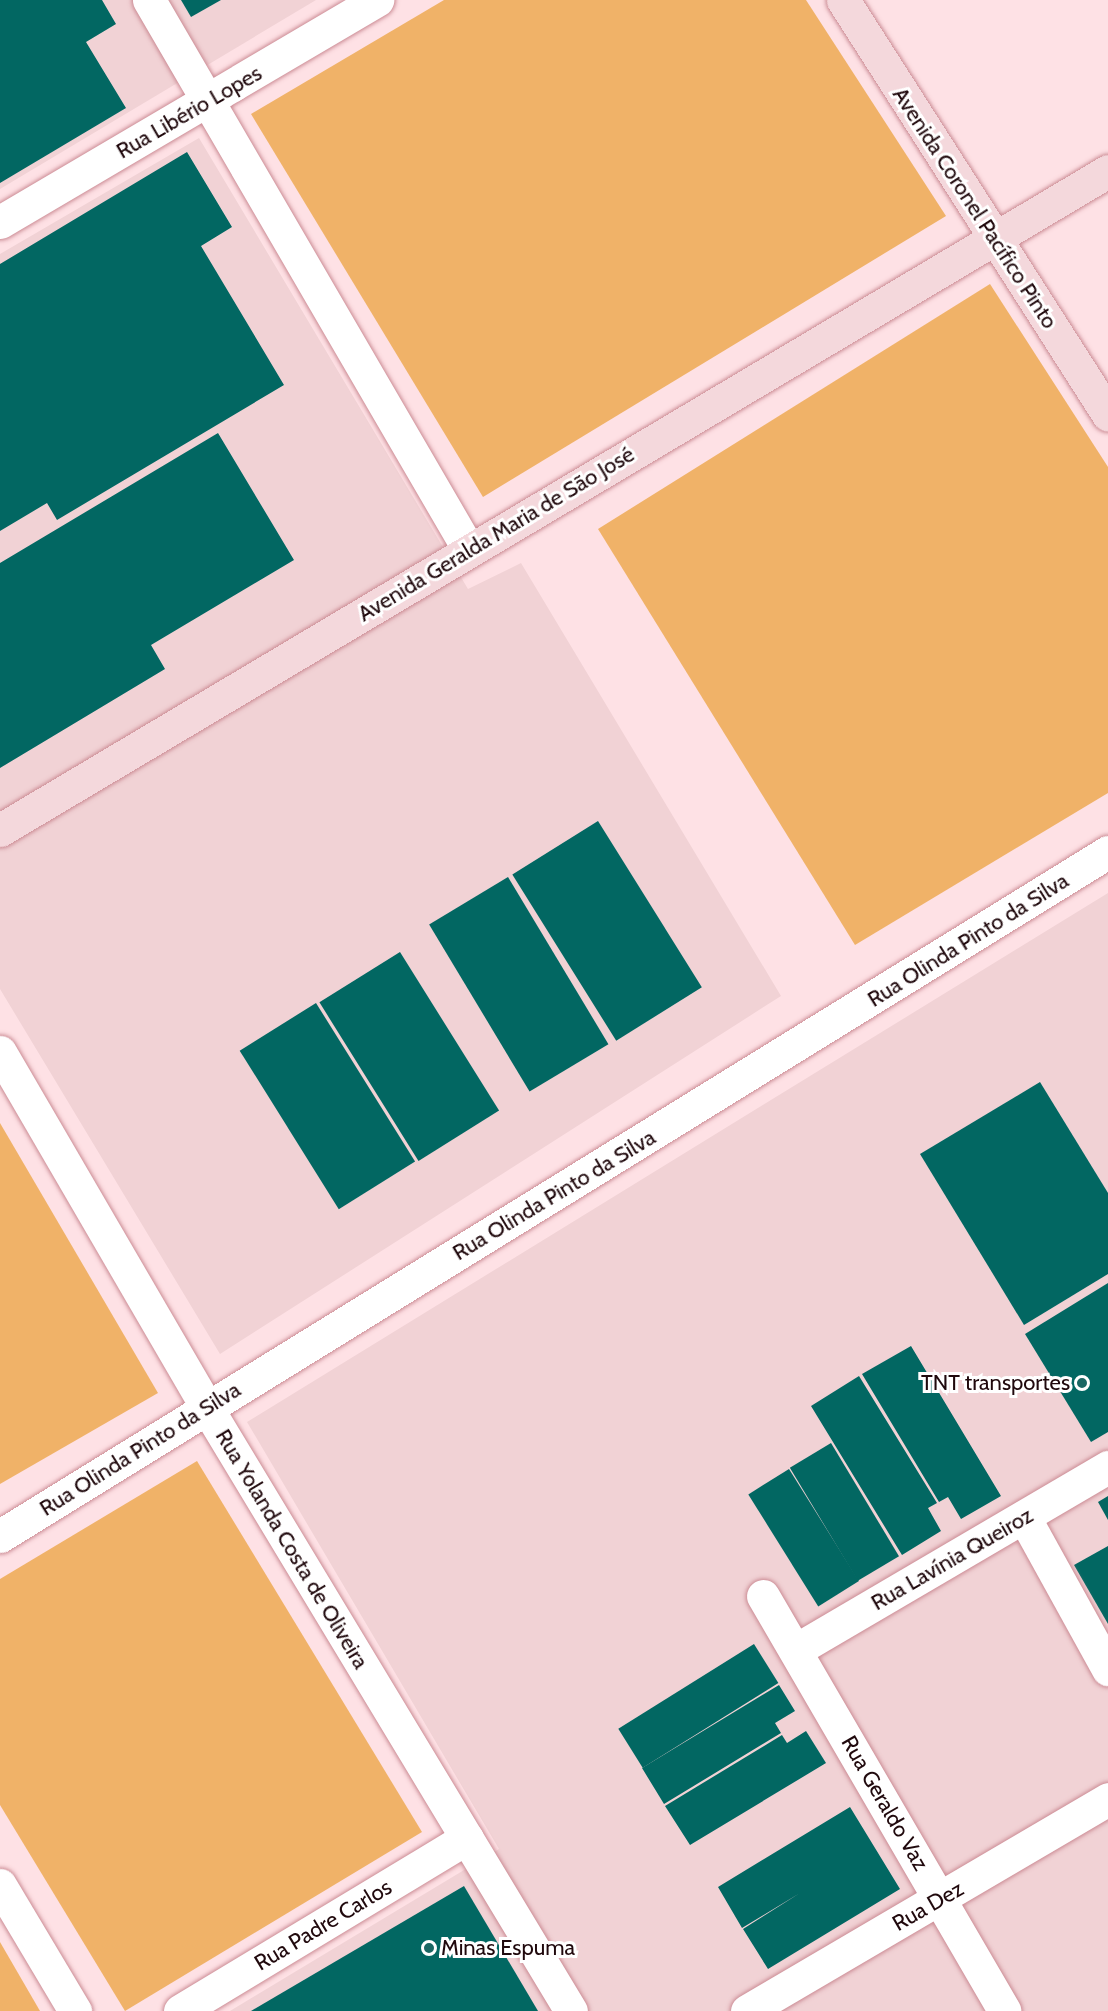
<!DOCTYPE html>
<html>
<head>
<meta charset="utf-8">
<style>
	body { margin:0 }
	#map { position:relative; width:1108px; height:2011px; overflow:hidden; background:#fee1e5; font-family:Cabin,sans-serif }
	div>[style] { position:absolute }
	.built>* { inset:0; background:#f1d2d5 }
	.green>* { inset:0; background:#f0b268 }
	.building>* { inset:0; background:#026762; transform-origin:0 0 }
	.roads { filter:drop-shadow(0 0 2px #cb8b94) drop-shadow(0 0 2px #cb8b94) }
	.street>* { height:33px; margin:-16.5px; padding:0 16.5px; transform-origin:16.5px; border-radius:16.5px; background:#fff }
	.secondary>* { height:33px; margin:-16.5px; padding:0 16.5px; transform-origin:16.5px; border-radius:16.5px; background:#f4d8dc }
	.dots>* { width:16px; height:16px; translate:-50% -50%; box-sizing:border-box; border:3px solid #fff; border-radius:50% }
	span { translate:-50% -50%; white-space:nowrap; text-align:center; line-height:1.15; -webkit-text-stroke:6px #fff; paint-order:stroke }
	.street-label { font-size:22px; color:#20090d }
	.poi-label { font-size:22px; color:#20090d }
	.right { translate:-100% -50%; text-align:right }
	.left { translate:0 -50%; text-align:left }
</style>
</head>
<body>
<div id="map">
	<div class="built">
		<div style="clip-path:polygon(0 0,316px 0,0 189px)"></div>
		<div style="clip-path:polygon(199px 138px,468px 589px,521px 563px,781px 996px,220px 1354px,0 989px,0 254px)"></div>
		<div style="clip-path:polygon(1108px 893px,1108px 2011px,230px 2011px,499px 1849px,247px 1422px)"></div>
	</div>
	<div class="green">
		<div style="clip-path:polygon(444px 0,806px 0,946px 216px,483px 497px,251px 114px)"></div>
		<div style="clip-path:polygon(990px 284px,1108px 467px,1108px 793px,855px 945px,598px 529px)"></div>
		<div style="clip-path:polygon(0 1123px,158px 1393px,0 1484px)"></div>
		<div style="clip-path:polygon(197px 1461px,422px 1832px,125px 2011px,0 1805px,0 1579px)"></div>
		<div style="clip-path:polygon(0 1942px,40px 2011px,0 2011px)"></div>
	</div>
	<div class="building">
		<div style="clip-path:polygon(0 0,102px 0,116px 24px,86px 42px,126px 108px,0 183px)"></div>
		<div style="clip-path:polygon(181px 0,221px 0,191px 17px)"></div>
		<div style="clip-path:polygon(187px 152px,232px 227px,201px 246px,284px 385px,57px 520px,47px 503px,0 531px,0 264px)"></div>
		<div style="clip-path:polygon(218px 433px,294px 560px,151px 645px,165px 669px,0 768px,0 563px)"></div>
		<div style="left:598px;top:821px;width:196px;height:101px;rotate:58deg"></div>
		<div style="left:508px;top:877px;width:195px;height:92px;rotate:59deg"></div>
		<div style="left:400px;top:952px;width:187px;height:95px;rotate:58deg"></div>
		<div style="left:316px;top:1003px;width:187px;height:90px;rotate:58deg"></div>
		<div style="clip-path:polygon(1040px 1082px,1108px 1193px,1108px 1274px,1024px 1325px,920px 1154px)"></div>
		<div style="clip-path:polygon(1108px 1283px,1108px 1432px,1091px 1442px,1025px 1334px)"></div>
		<div style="clip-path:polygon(911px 1346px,1001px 1496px,961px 1519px,948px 1497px,939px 1502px,862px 1374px)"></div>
		<div style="clip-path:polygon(859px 1376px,937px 1503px,928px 1508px,941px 1531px,902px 1555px,811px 1406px)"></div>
		<div style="left:831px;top:1443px;width:132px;height:48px;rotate:59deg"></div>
		<div style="left:789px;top:1469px;width:132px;height:48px;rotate:58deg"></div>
		<div style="clip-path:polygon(1108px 1496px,1108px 1520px,1098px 1502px)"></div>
		<div style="clip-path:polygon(1108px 1546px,1108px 1624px,1074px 1565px)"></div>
		<div style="left:754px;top:1644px;width:46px;height:160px;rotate:58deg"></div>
		<div style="clip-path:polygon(779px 1685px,795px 1711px,775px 1723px,781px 1733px,664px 1804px,642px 1768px)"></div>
		<div style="clip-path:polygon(806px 1731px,826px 1763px,690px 1845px,665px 1806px,782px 1735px,787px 1743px)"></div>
		<div style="clip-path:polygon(850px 1807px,900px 1889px,768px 1969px,743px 1929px,800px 1893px,742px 1928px,718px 1887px)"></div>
		<div style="clip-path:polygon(464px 1886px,538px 2011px,251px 2011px)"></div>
	</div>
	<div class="roads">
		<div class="street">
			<div style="left:149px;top:0;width:636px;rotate:59.81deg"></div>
			<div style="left:0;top:222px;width:438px;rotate:-30.5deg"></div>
			<div style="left:0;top:1052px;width:412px;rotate:59.8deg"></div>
			<div style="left:207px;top:1408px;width:704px;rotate:58.88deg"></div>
			<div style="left:1024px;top:1517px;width:174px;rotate:61.1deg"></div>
			<div style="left:0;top:1536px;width:1302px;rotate:-31.69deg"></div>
			<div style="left:763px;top:1596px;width:480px;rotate:59.8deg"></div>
			<div style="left:796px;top:1650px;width:362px;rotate:-30.4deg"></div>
			<div style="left:0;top:1885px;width:147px;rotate:59.2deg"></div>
			<div style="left:180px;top:2011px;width:335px;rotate:-31.1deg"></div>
			<div style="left:747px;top:2011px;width:419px;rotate:-30.4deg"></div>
		</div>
		<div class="secondary">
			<div style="left:843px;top:0;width:492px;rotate:57.4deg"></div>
			<div style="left:0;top:830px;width:1289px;rotate:-30.74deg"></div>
		</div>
	</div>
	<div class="dots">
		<div style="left:1082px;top:1383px;background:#1a6763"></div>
		<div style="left:429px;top:1948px;background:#1a6763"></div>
	</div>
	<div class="street-label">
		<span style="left:189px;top:112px;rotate:-30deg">Rua Libério Lopes</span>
		<span style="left:975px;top:208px;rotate:57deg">Avenida Coronel Pacífico Pinto</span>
		<span style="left:496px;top:534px;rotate:-31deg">Avenida Geralda Maria de São José</span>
		<span style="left:968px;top:940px;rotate:-32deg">Rua Olinda Pinto da Silva</span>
		<span style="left:554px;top:1195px;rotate:-31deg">Rua Olinda Pinto da Silva</span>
		<span style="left:140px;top:1449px;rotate:-32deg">Rua Olinda Pinto da Silva</span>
		<span style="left:292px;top:1549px;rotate:59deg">Rua Yolanda Costa de Oliveira</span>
		<span style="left:952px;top:1559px;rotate:-30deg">Rua Lavínia Queiroz</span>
		<span style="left:885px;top:1803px;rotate:60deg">Rua Geraldo Vaz</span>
		<span style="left:928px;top:1906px;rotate:-30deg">Rua Dez</span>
		<span style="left:323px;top:1925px;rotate:-31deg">Rua Padre Carlos</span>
	</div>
	<div class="poi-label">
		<span class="right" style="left:1070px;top:1383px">TNT transportes</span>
		<span class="left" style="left:441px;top:1948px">Minas Espuma</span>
	</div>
</div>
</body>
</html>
